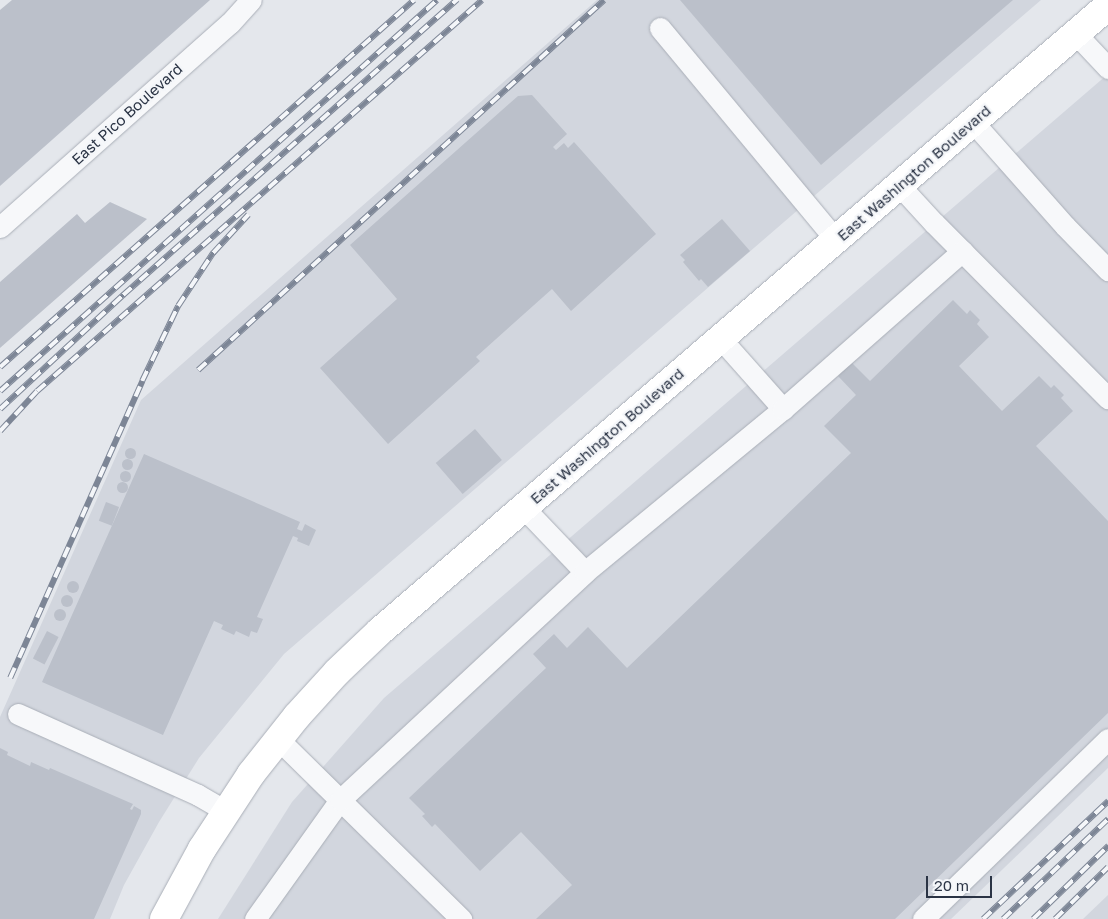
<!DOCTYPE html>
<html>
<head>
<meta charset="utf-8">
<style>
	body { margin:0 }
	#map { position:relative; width:1108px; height:919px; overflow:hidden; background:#e4e7ec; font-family:"Golos Text",sans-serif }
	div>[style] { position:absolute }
	.built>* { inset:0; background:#d2d6de }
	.building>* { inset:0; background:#bbc0ca; transform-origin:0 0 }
	.round { border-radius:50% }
	.roads { filter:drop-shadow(0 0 1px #a9aeb7) drop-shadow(0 0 1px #a9aeb7) }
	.minor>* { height:21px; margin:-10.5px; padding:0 10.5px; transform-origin:10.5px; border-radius:10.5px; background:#f7f8fa }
	.major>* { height:28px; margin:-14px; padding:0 14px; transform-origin:14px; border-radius:14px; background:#fff }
	.rail>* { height:5.5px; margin-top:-2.75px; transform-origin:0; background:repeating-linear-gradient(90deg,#f4f6f9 0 11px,#7d8696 0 22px); box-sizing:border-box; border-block:1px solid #7d8696 }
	span { translate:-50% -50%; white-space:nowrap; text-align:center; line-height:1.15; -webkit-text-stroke:4.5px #f4f6f9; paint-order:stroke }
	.street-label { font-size:15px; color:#2b3445 }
	.scale { position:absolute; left:926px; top:876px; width:66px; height:22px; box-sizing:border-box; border:2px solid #2b3445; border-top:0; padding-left:6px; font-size:15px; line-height:18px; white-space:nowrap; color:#2b3445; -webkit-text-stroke:4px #f4f6f9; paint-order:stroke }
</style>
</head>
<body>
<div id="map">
	<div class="built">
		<div style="clip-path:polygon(597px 0,1041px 0,284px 654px,199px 758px,159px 822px,124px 885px,110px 919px,0 919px,0 717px,141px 400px)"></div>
		<div style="clip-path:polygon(1108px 74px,1108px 768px,951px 919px,218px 919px,292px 802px,384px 698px)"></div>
		<div style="clip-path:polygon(1108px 895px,1108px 919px,1083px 919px)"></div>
	</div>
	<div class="building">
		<div style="clip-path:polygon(12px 0,210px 0,0 186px,0 10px)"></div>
		<div style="clip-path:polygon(680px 0,1013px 0,821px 165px)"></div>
		<div style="clip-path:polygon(532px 95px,567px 134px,553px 147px,556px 150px,564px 143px,568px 148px,574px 142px,656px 234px,571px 311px,552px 289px,476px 357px,480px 361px,388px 444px,320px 368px,397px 299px,350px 245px,518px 96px)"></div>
		<div style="clip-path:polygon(110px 202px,147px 219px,0 348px,0 282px,77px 214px,85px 223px)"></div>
		<div style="clip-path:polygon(722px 219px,750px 251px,708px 287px,701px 279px,699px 281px,683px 262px,685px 260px,680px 255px)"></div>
		<div style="clip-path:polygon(953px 300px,967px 314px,970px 310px,980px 320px,977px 324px,989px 337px,959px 366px,1002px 411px,1039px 376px,1051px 388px,1054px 385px,1064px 395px,1061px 398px,1073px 411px,1036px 446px,1108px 521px,1108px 713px,895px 919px,536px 919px,572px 885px,521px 832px,480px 871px,435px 824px,432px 827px,422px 816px,425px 814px,409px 798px,546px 668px,533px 654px,554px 634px,567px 648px,588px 627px,627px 668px,851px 453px,824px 426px,856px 395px,838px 376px,851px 362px,870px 381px)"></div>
		<div style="left:475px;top:429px;width:41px;height:52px;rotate:49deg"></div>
		<div class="round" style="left:124.5px;top:447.5px;width:11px;height:11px"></div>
		<div style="clip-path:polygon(144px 454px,300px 522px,297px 529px,302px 531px,305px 524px,316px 530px,309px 546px,297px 541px,298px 538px,293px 536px,257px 617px,263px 619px,257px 633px,251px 631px,249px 637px,236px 631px,234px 635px,221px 629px,223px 625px,214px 621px,163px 735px,42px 682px)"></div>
		<div class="round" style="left:121.5px;top:458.5px;width:11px;height:11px"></div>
		<div class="round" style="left:119.5px;top:470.5px;width:11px;height:11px"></div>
		<div class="round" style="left:116.5px;top:481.5px;width:11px;height:11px"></div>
		<div style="left:106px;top:502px;width:14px;height:20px;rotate:21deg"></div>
		<div class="round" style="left:67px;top:581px;width:12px;height:12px"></div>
		<div class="round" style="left:61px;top:595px;width:12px;height:12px"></div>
		<div class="round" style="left:54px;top:609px;width:12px;height:12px"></div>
		<div style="left:47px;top:631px;width:13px;height:31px;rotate:27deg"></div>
		<div style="clip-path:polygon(0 748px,8px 752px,7px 755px,30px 766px,31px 762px,49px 770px,50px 768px,133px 804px,130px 809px,132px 810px,134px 806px,141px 810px,141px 814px,94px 919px,0 919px)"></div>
	</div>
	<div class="roads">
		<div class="minor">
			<div style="left:660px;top:28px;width:276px;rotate:50.3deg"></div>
			<div style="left:1076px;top:34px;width:47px;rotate:46.7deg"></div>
			<div style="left:973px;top:122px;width:139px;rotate:48.5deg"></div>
			<div style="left:1065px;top:226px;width:62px;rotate:45.7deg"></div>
			<div style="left:899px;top:185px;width:52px;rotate:47.4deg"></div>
			<div style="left:934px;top:223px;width:247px;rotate:45.2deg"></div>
			<div style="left:0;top:227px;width:307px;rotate:-41.6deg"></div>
			<div style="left:230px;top:23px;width:31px;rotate:-48deg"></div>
			<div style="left:720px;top:338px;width:95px;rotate:48.4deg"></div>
			<div style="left:524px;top:508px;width:88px;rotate:46.4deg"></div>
			<div style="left:18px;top:714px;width:197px;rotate:24.2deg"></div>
			<div style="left:198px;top:795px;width:32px;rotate:30deg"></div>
			<div style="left:278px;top:739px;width:257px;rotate:44.5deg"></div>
			<div style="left:255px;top:919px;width:146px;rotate:-54.5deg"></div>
			<div style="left:340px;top:800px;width:335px;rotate:-42.9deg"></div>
			<div style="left:585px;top:572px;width:256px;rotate:-39.5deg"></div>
			<div style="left:783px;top:409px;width:239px;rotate:-41.4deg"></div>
			<div style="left:923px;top:919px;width:258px;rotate:-44.2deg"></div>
		</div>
		<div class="major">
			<div style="left:164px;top:919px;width:80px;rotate:-61.5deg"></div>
			<div style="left:202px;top:849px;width:90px;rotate:-56.8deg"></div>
			<div style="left:251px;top:774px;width:74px;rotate:-51.6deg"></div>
			<div style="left:297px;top:716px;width:59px;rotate:-47.7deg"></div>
			<div style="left:337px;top:672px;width:59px;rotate:-43.6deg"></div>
			<div style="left:380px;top:631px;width:959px;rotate:-40.65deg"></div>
		</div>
	</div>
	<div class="rail">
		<div style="left:0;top:367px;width:553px;rotate:-41.56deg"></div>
		<div style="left:198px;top:370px;width:549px;rotate:-42.34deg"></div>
		<div style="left:0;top:391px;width:586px;rotate:-41.82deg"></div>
		<div style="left:0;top:409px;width:168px;rotate:-42.8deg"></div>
		<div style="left:123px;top:295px;width:446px;rotate:-41.5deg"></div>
		<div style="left:0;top:431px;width:54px;rotate:-47.2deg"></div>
		<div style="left:37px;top:391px;width:592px;rotate:-41.3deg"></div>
		<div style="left:10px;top:678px;width:325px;rotate:-66deg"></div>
		<div style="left:142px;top:381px;width:83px;rotate:-64.4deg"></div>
		<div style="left:178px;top:306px;width:64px;rotate:-56.6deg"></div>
		<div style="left:213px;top:253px;width:52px;rotate:-47.4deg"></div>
		<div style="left:983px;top:919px;width:172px;rotate:-43.3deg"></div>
		<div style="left:1003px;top:919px;width:145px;rotate:-43.6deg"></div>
		<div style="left:1033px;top:919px;width:105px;rotate:-44.2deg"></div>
		<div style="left:1055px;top:919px;width:74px;rotate:-44.5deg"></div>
	</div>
	<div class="street-label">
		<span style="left:127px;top:114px;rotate:-42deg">East Pico Boulevard</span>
		<span style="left:914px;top:173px;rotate:-41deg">East Washington Boulevard</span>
		<span style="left:607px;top:436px;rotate:-41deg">East Washington Boulevard</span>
	</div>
	<div class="scale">20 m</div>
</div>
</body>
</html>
